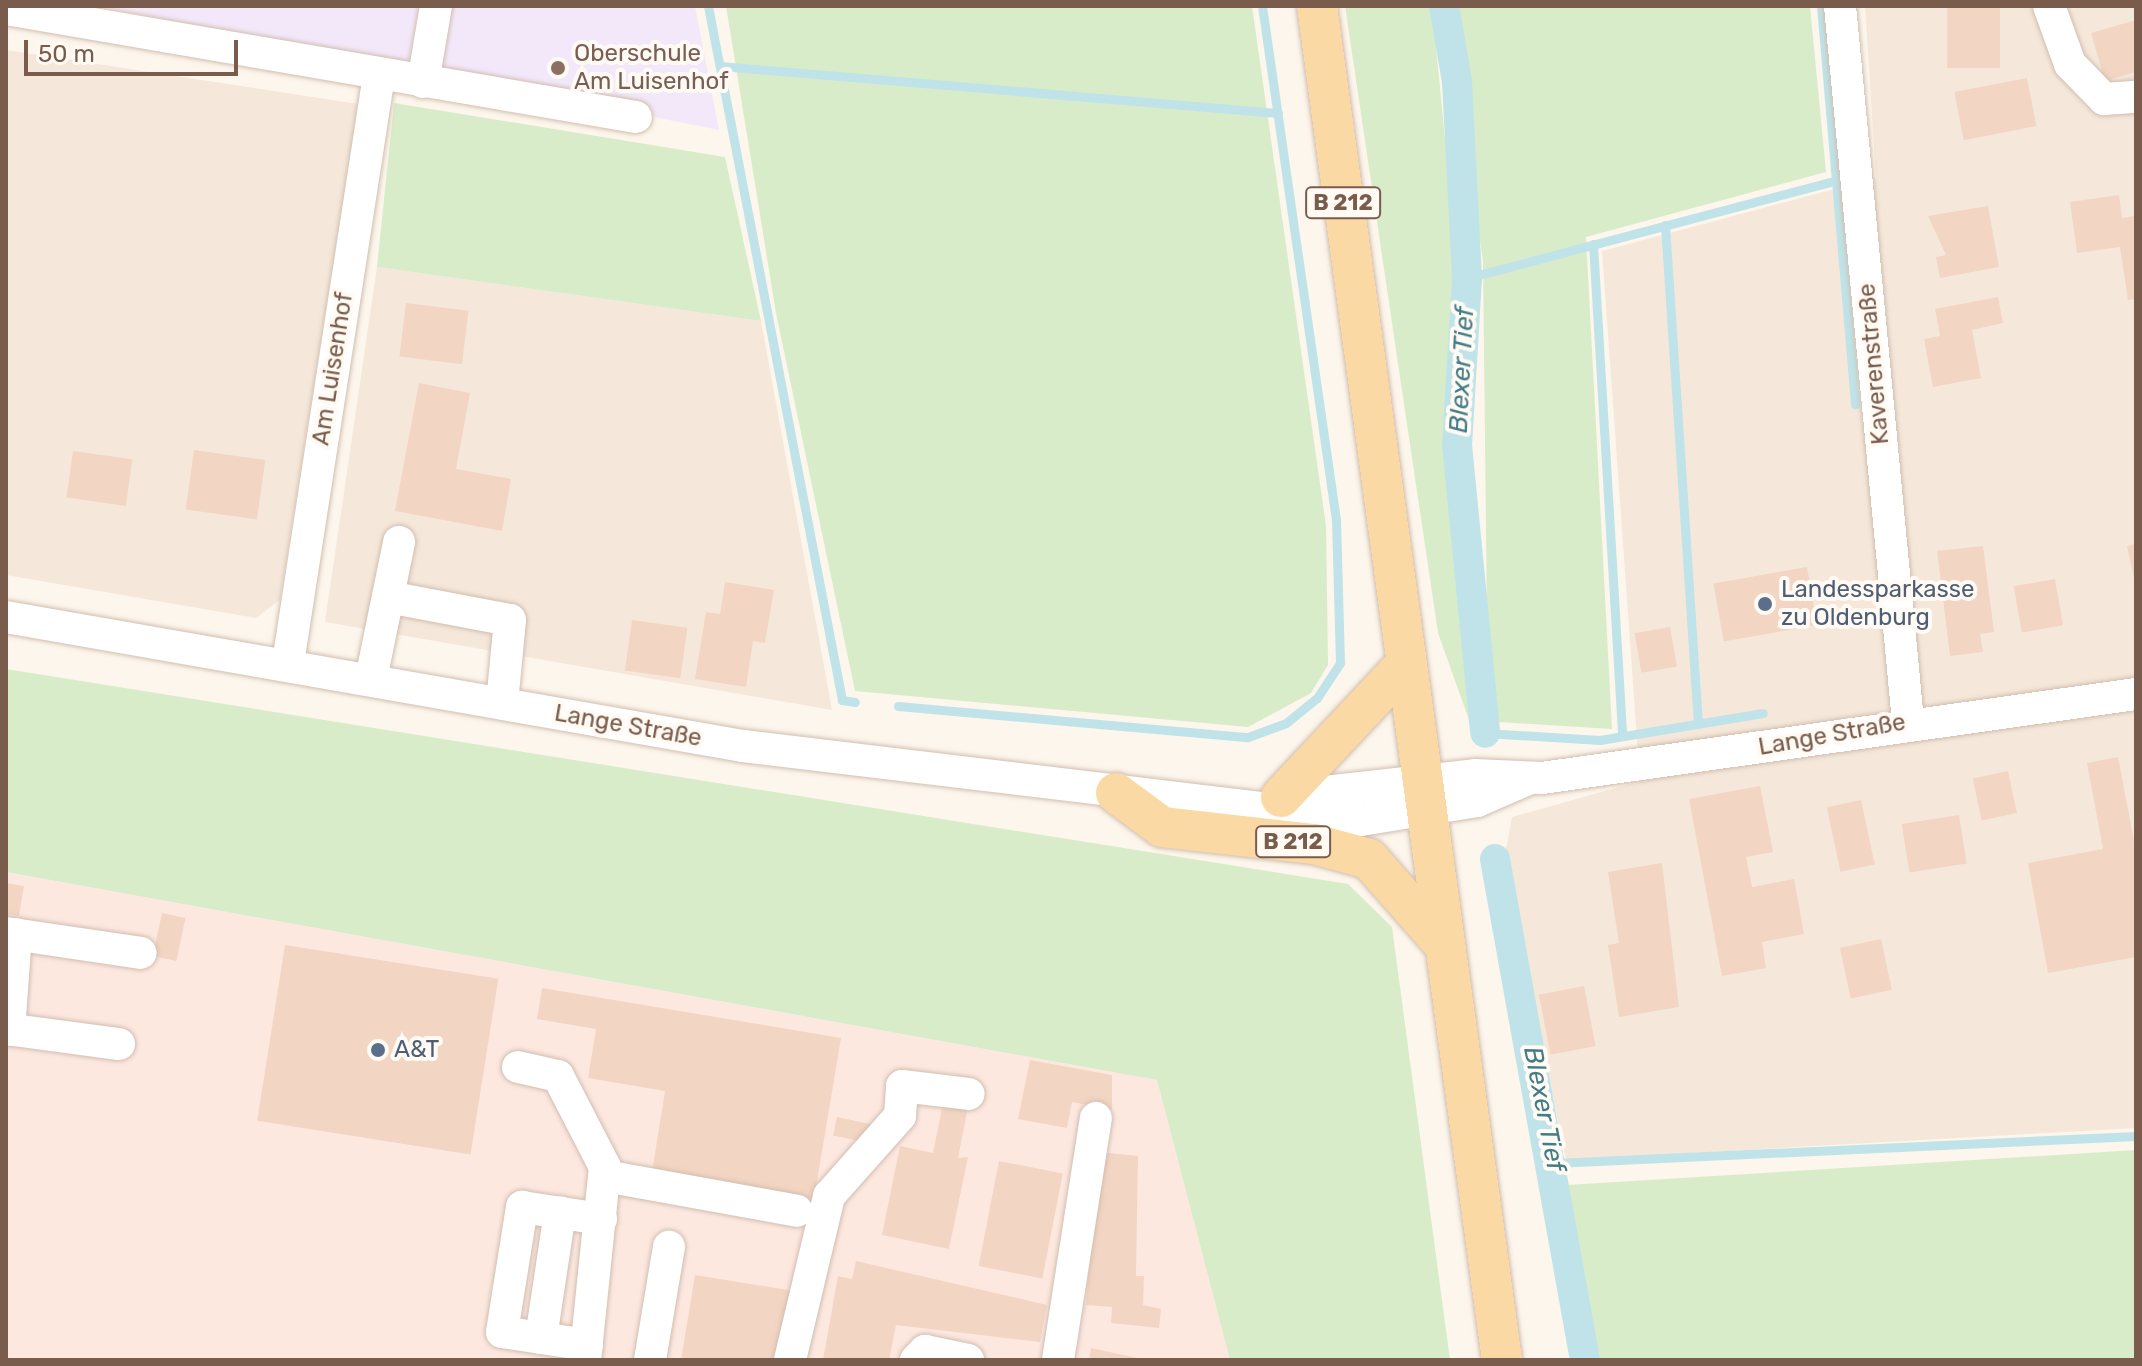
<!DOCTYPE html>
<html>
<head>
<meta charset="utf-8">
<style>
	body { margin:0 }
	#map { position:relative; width:2142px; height:1366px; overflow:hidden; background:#fdf6ec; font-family:Rubik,sans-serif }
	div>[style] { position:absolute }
	.residential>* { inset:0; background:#f5e8da }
	.commercial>* { inset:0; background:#fde8e0 }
	.education>* { inset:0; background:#f3e8fa }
	.green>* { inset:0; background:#d8ecc9 }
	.stream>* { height:9px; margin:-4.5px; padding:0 4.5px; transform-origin:4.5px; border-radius:4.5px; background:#bfe3e8 }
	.canal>* { height:30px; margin:-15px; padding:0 15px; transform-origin:15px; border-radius:15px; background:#bfe3e8 }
	.building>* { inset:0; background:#f3d5c3; transform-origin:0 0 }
	.roads { filter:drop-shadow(0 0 2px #d1beb0) drop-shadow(0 0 2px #d1beb0) }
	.minor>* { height:32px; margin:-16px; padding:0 16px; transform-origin:16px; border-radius:16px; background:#fff }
	.major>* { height:40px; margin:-20px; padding:0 20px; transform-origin:20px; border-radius:20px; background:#fbd9a5 }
	.dots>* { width:22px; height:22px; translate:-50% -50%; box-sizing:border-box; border:4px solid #fffaf3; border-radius:50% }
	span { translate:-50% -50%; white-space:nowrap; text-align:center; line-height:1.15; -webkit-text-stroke:8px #fffaf3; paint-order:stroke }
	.shield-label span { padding:2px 6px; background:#fffaf3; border:2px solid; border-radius:6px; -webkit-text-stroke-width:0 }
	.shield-label { font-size:22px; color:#7a5c4d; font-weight:700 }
	.education-label { font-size:24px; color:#785e54 }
	.left { translate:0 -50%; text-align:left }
	.street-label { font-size:24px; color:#7a5c4d }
	.service-label { font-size:24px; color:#4e5e75 }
	.water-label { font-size:26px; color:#437c86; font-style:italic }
	.frame { position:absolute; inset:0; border:8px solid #7a5c4d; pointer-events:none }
	.scale { position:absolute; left:24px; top:40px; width:214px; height:36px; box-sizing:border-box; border:4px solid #7a5c4d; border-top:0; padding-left:10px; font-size:24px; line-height:28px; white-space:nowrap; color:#7a5c4d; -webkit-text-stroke:6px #fffaf3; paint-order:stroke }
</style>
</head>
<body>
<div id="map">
	<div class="residential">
		<div style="clip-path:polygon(1865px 6px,2136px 6px,2136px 1128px,1566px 1160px,1504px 860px,1512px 817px,1640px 781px,1602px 251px,1876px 178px)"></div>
		<div style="clip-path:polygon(6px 50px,358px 104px,280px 600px,256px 618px,6px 575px)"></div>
		<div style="clip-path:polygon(377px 267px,761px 321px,832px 710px,325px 622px)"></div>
	</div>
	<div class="commercial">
		<div style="clip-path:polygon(6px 872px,1157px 1080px,1230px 1360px,6px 1360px)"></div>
	</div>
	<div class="education">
		<div style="clip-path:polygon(97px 6px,695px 6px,719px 130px)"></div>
	</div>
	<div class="green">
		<div style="clip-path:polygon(726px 6px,1252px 6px,1326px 526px,1328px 665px,1311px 693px,1248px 727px,855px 691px,776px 313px)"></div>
		<div style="clip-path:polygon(1345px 6px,1432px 6px,1457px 262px,1444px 452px,1473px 731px,1438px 633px)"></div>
		<div style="clip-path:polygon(1446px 6px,1810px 6px,1826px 172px,1586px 237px,1612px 729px,1499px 722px,1488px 708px,1483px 261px)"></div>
		<div style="clip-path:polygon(394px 103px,725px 157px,761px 321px,377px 267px)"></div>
		<div style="clip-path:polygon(6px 669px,1348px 884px,1392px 927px,1450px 1360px,1230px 1360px,1157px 1080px,6px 872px)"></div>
		<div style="clip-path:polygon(2136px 1150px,2136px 1360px,1592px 1360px,1567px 1185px)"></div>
	</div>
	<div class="stream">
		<div style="left:708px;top:6px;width:707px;rotate:79.07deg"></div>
		<div style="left:842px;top:700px;width:13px;rotate:9deg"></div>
		<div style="left:1821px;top:6px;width:400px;rotate:85.1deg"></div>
		<div style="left:720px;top:66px;width:560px;rotate:4.81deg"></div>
		<div style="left:1665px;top:225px;width:500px;rotate:86.22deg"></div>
		<div style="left:1593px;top:244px;width:493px;rotate:86.6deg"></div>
		<div style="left:1467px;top:278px;width:383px;rotate:-14.8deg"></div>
		<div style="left:898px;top:706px;width:351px;rotate:5.1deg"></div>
		<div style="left:1248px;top:737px;width:40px;rotate:-20.2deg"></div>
		<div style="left:1286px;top:723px;width:40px;rotate:-39deg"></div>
		<div style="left:1317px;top:698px;width:42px;rotate:-56.7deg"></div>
		<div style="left:1340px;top:663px;width:143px;rotate:-91.6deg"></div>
		<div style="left:1336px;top:520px;width:519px;rotate:-98.19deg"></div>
		<div style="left:1485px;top:733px;width:115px;rotate:3.5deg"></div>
		<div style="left:1600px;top:740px;width:165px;rotate:-9.4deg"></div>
		<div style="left:1555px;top:1163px;width:582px;rotate:-2.66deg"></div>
	</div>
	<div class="canal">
		<div style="left:1444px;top:6px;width:76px;rotate:80.2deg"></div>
		<div style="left:1457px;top:81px;width:197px;rotate:87.1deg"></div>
		<div style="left:1467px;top:278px;width:167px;rotate:93.4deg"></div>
		<div style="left:1457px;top:445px;width:289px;rotate:84.4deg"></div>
		<div style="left:1495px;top:859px;width:509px;rotate:79.82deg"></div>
	</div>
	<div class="building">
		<div style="left:1947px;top:6px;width:53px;height:62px"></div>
		<div style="clip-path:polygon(2136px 20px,2136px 72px,2105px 81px,2091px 33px)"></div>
		<div style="left:2027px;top:78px;width:49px;height:74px;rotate:79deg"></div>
		<div style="clip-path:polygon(2119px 195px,2122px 218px,2136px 216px,2136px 299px,2128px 300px,2120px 247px,2077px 253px,2070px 202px)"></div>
		<div style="clip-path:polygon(1988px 206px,1999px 267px,1940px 278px,1936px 257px,1946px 255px,1928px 216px)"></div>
		<div style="clip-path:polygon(1998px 297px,2003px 323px,1972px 330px,1981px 378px,1933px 387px,1924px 339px,1940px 336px,1935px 309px)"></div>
		<div style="left:406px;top:303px;width:63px;height:54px;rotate:7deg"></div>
		<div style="clip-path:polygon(419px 383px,470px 393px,456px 469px,511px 479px,502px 531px,395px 511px)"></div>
		<div style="left:194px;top:450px;width:72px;height:60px;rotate:8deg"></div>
		<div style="left:73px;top:451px;width:60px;height:47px;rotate:8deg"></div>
		<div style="clip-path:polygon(2136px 544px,2136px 583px,2135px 583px,2127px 546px)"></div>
		<div style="clip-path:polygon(1983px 546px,1994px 632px,1980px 634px,1983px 652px,1950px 656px,1937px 551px)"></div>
		<div style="left:1807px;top:567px;width:59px;height:95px;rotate:80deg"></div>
		<div style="left:2055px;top:579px;width:47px;height:42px;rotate:80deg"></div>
		<div style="clip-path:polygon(725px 582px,774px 590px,765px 643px,753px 641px,746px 687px,695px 679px,706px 612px,720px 614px)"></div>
		<div style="left:632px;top:620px;width:56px;height:51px;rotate:8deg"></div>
		<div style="left:1670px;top:627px;width:40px;height:36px;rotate:80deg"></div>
		<div style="clip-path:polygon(2118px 757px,2136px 852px,2136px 957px,2048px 973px,2028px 863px,2103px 849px,2087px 763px)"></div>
		<div style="left:2008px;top:771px;width:43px;height:36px;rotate:78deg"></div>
		<div style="clip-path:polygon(1760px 786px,1773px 852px,1746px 857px,1752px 887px,1794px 879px,1804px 934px,1762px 942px,1766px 968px,1722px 976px,1689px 799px)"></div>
		<div style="left:1861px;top:800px;width:66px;height:35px;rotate:78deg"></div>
		<div style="left:1959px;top:815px;width:49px;height:58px;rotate:81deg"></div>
		<div style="clip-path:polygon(1662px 863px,1679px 1007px,1619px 1017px,1608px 945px,1619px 943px,1608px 872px)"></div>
		<div style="clip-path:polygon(6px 883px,24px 886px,19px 916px,6px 914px)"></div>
		<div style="left:162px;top:913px;width:24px;height:44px;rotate:12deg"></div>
		<div style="left:1881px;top:939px;width:52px;height:42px;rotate:78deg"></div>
		<div style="left:285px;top:945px;width:216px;height:178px;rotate:9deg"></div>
		<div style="left:1584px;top:986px;width:61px;height:46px;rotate:79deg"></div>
		<div style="clip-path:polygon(542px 988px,841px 1038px,814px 1199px,652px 1172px,665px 1091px,588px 1078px,596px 1029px,537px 1019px)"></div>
		<div style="clip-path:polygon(1030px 1060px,1112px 1075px,1112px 1110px,1072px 1102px,1067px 1128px,1018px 1119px)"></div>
		<div style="clip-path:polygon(943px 1103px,968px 1107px,958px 1158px,968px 1157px,949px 1249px,882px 1235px,900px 1146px,933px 1153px)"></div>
		<div style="left:837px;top:1117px;width:35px;height:19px;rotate:12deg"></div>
		<div style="clip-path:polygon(1098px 1152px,1138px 1156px,1136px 1276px,1144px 1276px,1143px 1305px,1161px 1309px,1159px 1328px,1111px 1323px,1112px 1307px,1086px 1305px)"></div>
		<div style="left:999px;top:1161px;width:65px;height:107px;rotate:11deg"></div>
		<div style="clip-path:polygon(856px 1261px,1047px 1305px,1040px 1342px,896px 1325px,889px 1360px,823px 1360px,838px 1276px,852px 1279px)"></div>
		<div style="clip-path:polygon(695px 1275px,794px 1291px,783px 1360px,681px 1360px)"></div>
		<div style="clip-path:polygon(1091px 1348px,1142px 1359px,1142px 1360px,1089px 1360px)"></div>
	</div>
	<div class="roads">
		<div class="minor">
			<div style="left:1840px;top:6px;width:718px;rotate:84.57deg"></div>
			<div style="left:2049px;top:6px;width:62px;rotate:70.1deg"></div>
			<div style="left:2070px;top:64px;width:49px;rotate:45.8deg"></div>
			<div style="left:2104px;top:99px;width:32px;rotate:-4deg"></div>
			<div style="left:6px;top:9px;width:639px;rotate:9.73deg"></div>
			<div style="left:423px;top:82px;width:77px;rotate:-80.3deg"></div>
			<div style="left:388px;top:597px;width:124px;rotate:10.7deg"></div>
			<div style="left:510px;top:620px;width:83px;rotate:95.5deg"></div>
			<div style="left:6px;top:617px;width:748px;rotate:9.93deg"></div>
			<div style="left:743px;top:746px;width:622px;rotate:6.83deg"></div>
			<div style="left:1361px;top:820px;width:118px;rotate:-9.3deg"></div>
			<div style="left:1477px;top:801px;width:56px;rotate:-23.3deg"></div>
			<div style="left:288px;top:663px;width:595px;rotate:-81.2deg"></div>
			<div style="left:371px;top:679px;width:140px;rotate:-78.4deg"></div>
			<div style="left:1280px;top:797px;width:196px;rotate:-6.4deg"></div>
			<div style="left:1475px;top:775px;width:67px;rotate:2.6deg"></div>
			<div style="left:1542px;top:778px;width:600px;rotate:-8.05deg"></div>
			<div style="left:6px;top:933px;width:136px;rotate:8.4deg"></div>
			<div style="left:6px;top:1029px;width:114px;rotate:7.6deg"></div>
			<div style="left:9px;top:1030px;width:96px;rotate:-85.8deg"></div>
			<div style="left:518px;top:1067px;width:41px;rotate:12.7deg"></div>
			<div style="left:558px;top:1076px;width:102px;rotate:62.7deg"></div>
			<div style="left:605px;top:1167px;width:194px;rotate:95.9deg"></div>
			<div style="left:605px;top:1176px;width:195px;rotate:10.3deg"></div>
			<div style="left:541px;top:1338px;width:127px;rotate:-81.4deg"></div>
			<div style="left:587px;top:1345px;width:86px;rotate:-171.3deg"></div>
			<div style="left:502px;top:1332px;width:127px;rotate:-80.9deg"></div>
			<div style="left:522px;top:1207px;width:80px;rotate:8.6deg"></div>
			<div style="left:650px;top:1360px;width:115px;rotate:-80.5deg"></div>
			<div style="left:790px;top:1360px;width:169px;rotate:-76.6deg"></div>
			<div style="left:829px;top:1196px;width:107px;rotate:-48.4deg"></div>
			<div style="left:900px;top:1116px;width:30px;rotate:-86deg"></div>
			<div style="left:902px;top:1086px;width:67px;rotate:6.8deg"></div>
			<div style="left:916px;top:1360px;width:13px;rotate:-45deg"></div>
			<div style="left:925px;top:1351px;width:44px;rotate:11.8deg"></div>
			<div style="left:1058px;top:1360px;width:245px;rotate:-81.1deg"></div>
		</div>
		<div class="major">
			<div style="left:1317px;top:6px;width:1367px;rotate:82.22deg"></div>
			<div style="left:1116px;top:793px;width:57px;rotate:36.5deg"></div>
			<div style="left:1162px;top:827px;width:153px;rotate:6.4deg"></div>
			<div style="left:1314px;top:844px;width:57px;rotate:15.3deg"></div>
			<div style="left:1369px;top:859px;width:111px;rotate:48.7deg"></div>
			<div style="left:1281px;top:797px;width:180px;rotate:-46.8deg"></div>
		</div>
	</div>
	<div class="dots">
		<div style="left:558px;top:68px;background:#8d6e63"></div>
		<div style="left:1765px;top:604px;background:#5c6f8a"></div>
		<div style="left:378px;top:1050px;background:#5c6f8a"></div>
	</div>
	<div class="shield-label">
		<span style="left:1343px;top:203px">B 212</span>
		<span style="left:1293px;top:842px">B 212</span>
	</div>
	<div class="education-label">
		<span class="left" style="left:574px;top:68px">Oberschule<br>Am Luisenhof</span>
	</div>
	<div class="street-label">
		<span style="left:1874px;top:364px;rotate:-95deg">Kaverenstraße</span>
		<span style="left:333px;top:369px;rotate:-81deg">Am Luisenhof</span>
		<span style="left:628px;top:726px;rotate:10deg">Lange Straße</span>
		<span style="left:1832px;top:735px;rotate:-10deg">Lange Straße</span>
	</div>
	<div class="service-label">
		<span class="left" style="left:1781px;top:604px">Landessparkasse<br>zu Oldenburg</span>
		<span class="left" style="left:394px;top:1050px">A&amp;T</span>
	</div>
	<div class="water-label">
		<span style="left:1462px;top:370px;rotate:-87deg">Blexer Tief</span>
		<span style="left:1544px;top:1109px;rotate:79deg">Blexer Tief</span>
	</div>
	<div class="frame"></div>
	<div class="scale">50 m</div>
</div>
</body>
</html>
